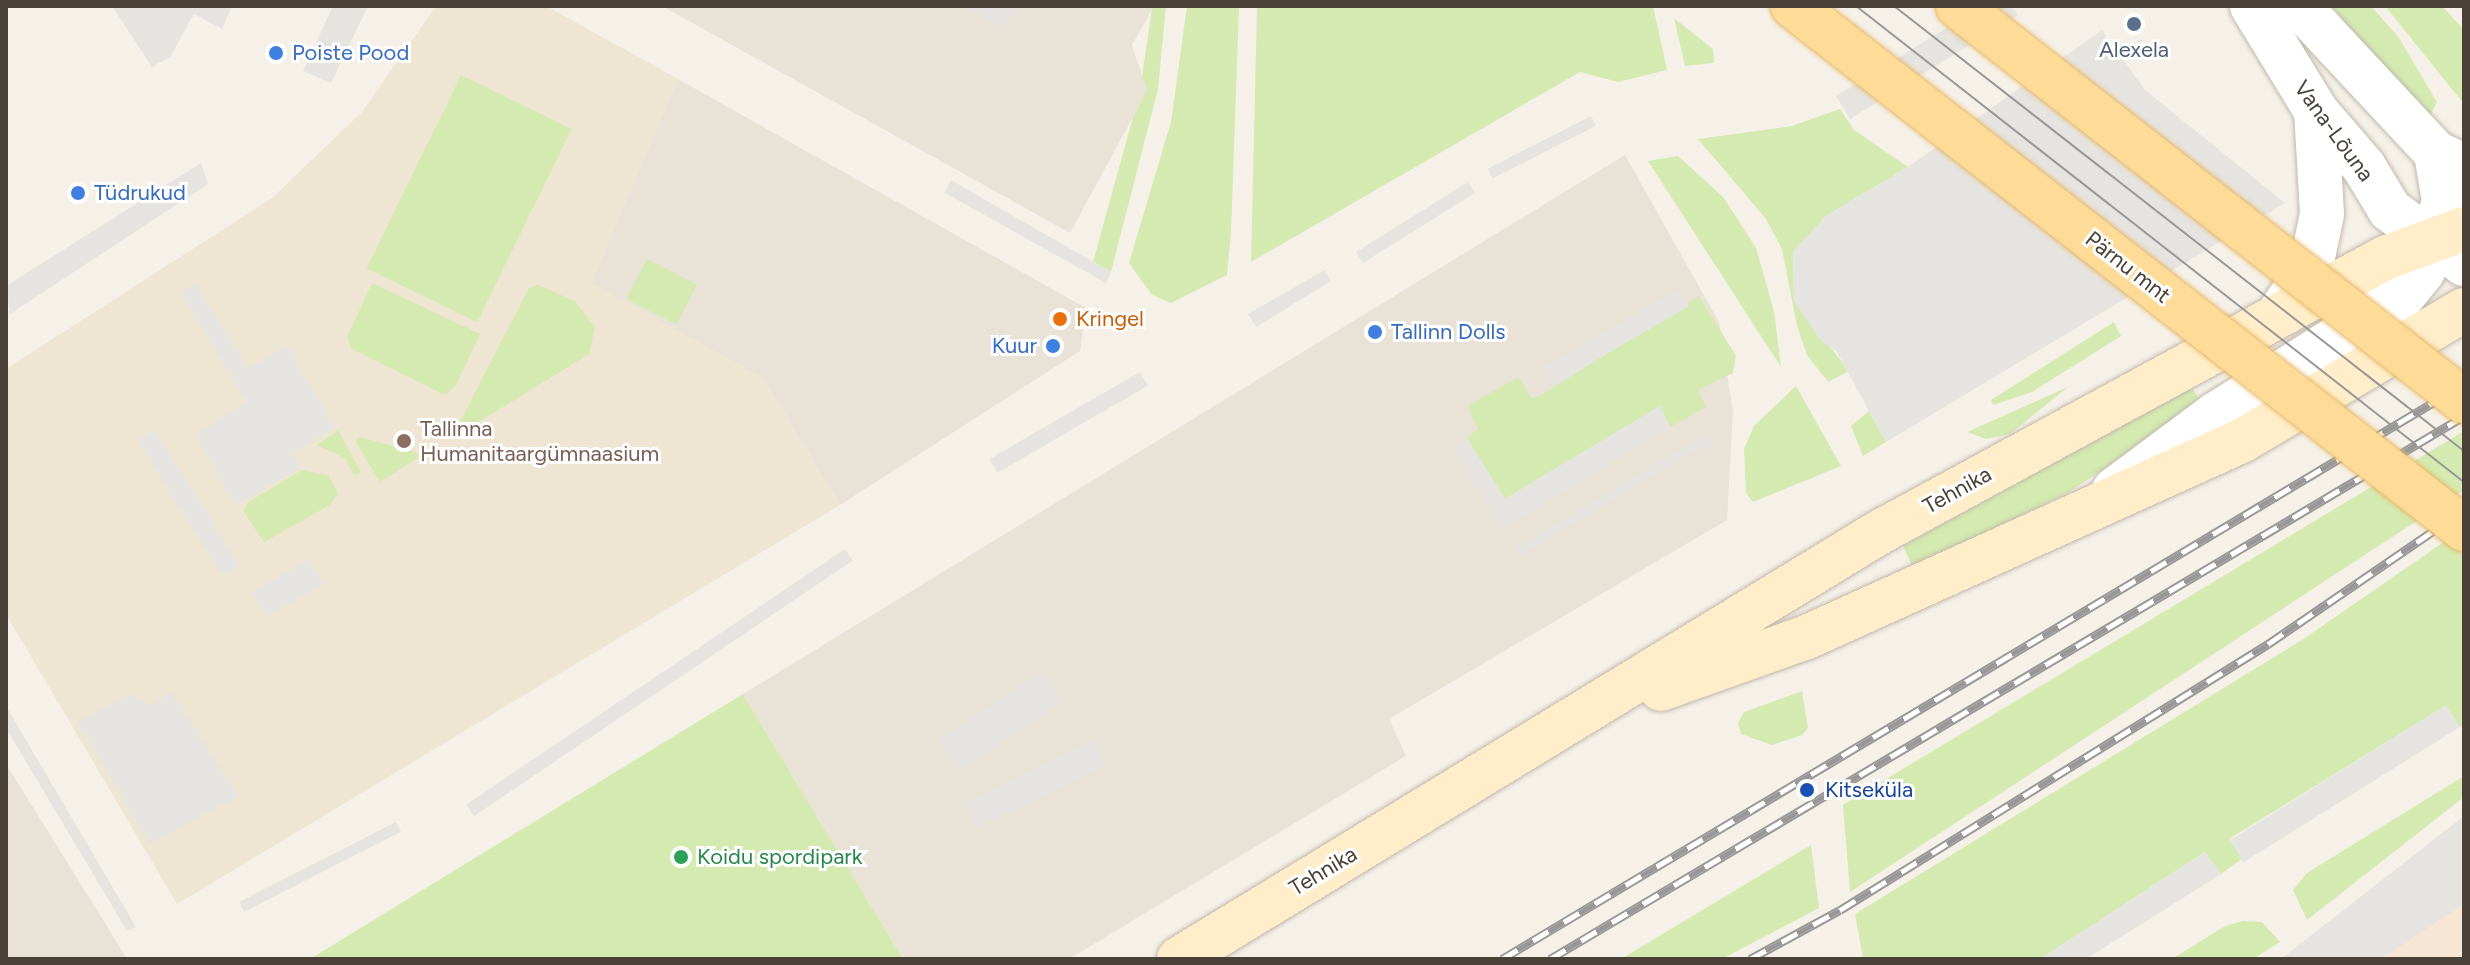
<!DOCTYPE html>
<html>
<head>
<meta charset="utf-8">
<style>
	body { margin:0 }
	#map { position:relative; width:2470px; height:965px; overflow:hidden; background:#f5f1e9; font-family:Figtree,sans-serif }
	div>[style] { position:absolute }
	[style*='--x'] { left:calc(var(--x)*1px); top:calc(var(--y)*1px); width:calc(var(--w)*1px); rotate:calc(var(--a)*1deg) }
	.residential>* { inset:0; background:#e9e2d7 }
	.commercial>* { inset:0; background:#f7e6d4 }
	.education>* { inset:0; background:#eee5d3 }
	.green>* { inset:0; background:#d4eab1; transform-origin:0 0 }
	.parking>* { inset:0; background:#e6e4e1; transform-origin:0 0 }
	.roads { filter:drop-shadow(0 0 2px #c1b8ab) drop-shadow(0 0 2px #c1b8ab) }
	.tertiary>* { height:44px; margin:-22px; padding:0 22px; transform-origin:22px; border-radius:22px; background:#fff }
	.secondary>* { height:44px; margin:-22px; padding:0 22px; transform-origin:22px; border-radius:22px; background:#ffeec9 }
	.tram>* { height:2px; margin:-1px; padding:0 1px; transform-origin:1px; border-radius:1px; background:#989898 }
	.rail>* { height:9px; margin-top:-4.5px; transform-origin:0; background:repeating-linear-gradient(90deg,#fff 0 18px,#989898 0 36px); box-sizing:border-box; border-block:2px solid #989898 }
	.bridges { filter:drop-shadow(0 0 2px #e7b765) drop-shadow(0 0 2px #e7b765) }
	.primary-bridge>* { height:44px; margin:-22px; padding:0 22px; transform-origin:22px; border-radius:22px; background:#ffdb98 }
	.dots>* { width:22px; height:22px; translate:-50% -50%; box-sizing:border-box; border:4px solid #fff; border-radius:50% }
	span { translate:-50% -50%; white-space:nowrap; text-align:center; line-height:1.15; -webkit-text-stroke:6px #fff; paint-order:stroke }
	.service-label { font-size:22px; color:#4e5e75 }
	.shop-label { font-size:22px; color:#366cbe }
	.left { translate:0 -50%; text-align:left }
	.right { translate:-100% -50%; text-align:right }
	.street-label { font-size:22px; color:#494137 }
	.food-label { font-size:22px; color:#c56008 }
	.education-label { font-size:22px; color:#785e54 }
	.transit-label { font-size:22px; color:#164399 }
	.leisure-label { font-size:22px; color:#27864d }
	.frame { position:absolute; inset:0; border:8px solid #494137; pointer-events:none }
</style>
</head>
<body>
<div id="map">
	<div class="residential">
		<div style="clip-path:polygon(662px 6px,1154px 6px,1132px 45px,1147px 91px,1070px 233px)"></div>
		<div style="clip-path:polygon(678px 79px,1086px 308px,1080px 351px,840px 505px,763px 378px,591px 283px)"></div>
		<div style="clip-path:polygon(1625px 155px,1719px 322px,1733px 412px,1727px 520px,1389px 719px,1406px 756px,1069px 959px,903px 959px,743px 694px)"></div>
		<div style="clip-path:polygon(6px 764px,118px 944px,127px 959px,6px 959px)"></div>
	</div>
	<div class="commercial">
		<div style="clip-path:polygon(2464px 903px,2464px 959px,2373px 959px)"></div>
	</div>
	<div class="education">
		<div style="clip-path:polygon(436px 6px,546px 6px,678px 79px,592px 283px,763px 378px,840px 505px,177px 904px,6px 614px,6px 369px,272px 198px,362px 112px)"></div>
	</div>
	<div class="green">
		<div style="clip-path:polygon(1166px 6px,1158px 89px,1111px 272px,1093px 262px,1133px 117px,1147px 91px,1142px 77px,1152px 8px)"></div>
		<div style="clip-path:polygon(1187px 6px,1239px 6px,1231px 233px,1227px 275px,1171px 303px,1152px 295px,1129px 263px,1171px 122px)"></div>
		<div style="clip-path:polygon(1257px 6px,1653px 6px,1667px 70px,1618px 82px,1580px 72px,1251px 262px)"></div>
		<div style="clip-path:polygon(2332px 6px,2371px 6px,2399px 38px,2437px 102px,2426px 124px)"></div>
		<div style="clip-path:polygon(2385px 6px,2442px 6px,2464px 30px,2464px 104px)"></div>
		<div style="clip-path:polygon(1674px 18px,1713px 49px,1714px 63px,1685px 66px)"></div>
		<div style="left:461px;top:75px;width:123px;height:215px;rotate:26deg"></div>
		<div style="clip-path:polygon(1840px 109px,1854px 130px,1908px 167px,1826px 216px,1793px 252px,1794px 301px,1849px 371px,1828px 382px,1807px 355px,1797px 326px,1782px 249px,1766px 219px,1698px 139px,1792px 126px)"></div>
		<div style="clip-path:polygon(1678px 156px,1724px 198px,1756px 248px,1774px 311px,1781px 367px,1648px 161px)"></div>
		<div style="left:647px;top:259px;width:56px;height:45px;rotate:27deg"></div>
		<div style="clip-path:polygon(372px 283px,480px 334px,456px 385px,445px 395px,352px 349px,347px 337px)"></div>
		<div style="clip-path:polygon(538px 285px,575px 301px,595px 327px,589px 354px,451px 439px,529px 288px)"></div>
		<div style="clip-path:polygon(1699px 296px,1736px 356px,1733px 373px,1698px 390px,1706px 407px,1670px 427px,1660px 406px,1504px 499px,1467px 438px,1478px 429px,1468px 406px,1518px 377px,1532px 399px,1543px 394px)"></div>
		<div style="clip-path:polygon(2114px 322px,2121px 336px,2032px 392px,1993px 405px,1991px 400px)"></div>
		<div style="clip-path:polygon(1796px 386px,1841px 466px,1753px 502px,1746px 493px,1744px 449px,1754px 426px)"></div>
		<div style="clip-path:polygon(2068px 387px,2010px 434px,1986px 439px,1967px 432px)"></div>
		<div style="clip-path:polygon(2192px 388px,2202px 404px,2069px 492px,1913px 568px,1903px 546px)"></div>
		<div style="clip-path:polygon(1869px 411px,1886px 442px,1863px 456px,1851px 426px)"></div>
		<div style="clip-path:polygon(338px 430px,361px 473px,354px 475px,345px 458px,317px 445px)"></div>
		<div style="clip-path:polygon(2464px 431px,2464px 490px,1850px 892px,1843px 805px)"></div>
		<div style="clip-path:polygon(359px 437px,416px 452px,418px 458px,380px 482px,356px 442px)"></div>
		<div style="clip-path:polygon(302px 470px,328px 475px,338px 494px,330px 505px,264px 542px,244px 512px,247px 503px)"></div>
		<div style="clip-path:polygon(2464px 528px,2464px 725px,2460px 727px,2445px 706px,2229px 839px,2242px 859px,2221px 874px,2205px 852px,2040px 959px,1863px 959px,1855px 914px,2302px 640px)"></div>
		<div style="clip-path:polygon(1802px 691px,1808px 728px,1802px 735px,1772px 745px,1741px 734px,1738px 723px,1744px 712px)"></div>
		<div style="clip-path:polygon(743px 694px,903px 959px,310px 959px)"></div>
		<div style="clip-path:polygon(2464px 776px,2464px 797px,2307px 920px,2293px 890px,2307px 873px)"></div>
		<div style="clip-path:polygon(1811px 845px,1819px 908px,1722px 959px,1621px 959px)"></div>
		<div style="clip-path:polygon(2243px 921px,2262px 922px,2280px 942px,2253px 959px,2172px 959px,2225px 926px)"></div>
	</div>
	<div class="parking">
		<div style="clip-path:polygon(112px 6px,232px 6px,222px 29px,194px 14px,170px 57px,152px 67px)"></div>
		<div style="clip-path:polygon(333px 6px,368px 6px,331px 83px,303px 71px)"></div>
		<div style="clip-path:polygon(964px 6px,1016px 6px,1004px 28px)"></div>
		<div style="clip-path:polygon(1982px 6px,2012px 6px,2018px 15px,1850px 119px,1836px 96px)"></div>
		<div style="clip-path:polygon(2102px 30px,2145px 90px,2285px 203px,1886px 442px,1837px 352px,1821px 341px,1794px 301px,1793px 251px,1826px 216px,1908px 167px)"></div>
		<div style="left:1591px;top:116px;width:11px;height:116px;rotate:63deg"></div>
		<div style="clip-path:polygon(201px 163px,208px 184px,10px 314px,6px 286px)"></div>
		<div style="clip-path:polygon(951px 180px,1111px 272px,1106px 283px,945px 193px)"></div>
		<div style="left:1468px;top:182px;width:13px;height:132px;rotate:58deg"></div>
		<div style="clip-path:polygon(1325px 270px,1331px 281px,1256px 327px,1248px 314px)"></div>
		<div style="clip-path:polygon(196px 283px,248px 369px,287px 345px,335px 428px,292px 453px,301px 468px,236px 505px,195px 435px,247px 402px,181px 293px)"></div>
		<div style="left:1679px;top:289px;width:20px;height:157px;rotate:60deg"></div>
		<div style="left:1140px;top:372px;width:16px;height:174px;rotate:60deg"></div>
		<div style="clip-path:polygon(1660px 406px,1670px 427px,1503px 529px,1453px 448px,1467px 438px,1505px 499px)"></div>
		<div style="left:155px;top:430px;width:160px;height:20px;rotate:58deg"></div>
		<div style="clip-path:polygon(1707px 433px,1713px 444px,1702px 451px,1699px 448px,1520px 556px,1515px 549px)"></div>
		<div style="left:845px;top:549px;width:14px;height:457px;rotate:56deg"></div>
		<div style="left:308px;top:559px;width:29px;height:65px;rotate:59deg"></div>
		<div style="left:1042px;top:671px;width:37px;height:124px;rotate:56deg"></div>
		<div style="clip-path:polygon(171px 692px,239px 796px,150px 844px,78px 722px,130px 694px,151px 706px)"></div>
		<div style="left:2446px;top:705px;width:26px;height:255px;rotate:58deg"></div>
		<div style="clip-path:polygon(6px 706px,136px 927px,127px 931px,6px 728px)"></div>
		<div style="left:1093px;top:740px;width:28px;height:143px;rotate:64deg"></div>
		<div style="clip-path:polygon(2464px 816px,2464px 904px,2381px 959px,2281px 959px)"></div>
		<div style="left:396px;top:822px;width:11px;height:176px;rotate:63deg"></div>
		<div style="clip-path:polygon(2205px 852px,2221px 874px,2086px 959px,2040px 959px)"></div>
	</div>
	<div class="roads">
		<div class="tertiary">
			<div style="--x:2252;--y:6;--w:123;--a:58.6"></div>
			<div style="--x:2316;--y:111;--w:74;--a:49.4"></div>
			<div style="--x:2364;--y:167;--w:50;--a:58.8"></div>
			<div style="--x:2390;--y:210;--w:92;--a:36.1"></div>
			<div style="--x:2299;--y:6;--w:201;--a:47"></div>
			<div style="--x:2436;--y:153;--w:29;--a:25"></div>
			<div style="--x:2283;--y:307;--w:49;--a:-55"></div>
			<div style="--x:2311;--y:267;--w:54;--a:-78.3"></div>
			<div style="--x:2322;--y:214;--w:103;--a:-93.3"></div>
			<div style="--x:2114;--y:490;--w:127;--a:-36.7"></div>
			<div style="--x:2216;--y:414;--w:221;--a:-32.3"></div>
			<div style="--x:2403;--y:296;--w:32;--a:-51"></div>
			<div style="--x:2423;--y:271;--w:73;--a:-73.3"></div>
			<div style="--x:2444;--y:201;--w:49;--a:-99.5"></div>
		</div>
		<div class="secondary">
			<div style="--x:1661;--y:689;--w:155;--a:-19.6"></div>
			<div style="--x:1807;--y:637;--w:478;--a:-24.3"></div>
			<div style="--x:2243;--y:440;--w:256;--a:-30.5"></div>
			<div style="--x:1179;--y:959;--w:821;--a:-31.35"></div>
			<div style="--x:1880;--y:532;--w:575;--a:-28.48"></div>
			<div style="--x:2385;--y:258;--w:84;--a:-20.2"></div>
		</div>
	</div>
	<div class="tram">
		<div style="--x:1856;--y:6;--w:772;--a:38.06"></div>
		<div style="--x:1894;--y:6;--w:723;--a:37.98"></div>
	</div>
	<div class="rail">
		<div style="--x:1502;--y:959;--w:1121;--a:-30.87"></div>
		<div style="--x:1550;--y:959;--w:1063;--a:-30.71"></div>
		<div style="--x:1750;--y:959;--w:102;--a:-28.6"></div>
		<div style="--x:1840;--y:910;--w:504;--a:-31.86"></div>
		<div style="--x:2268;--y:644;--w:237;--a:-34.4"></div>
	</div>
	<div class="bridges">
		<div class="primary-bridge">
			<div style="--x:1793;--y:6;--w:851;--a:37.93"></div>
			<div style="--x:1958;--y:6;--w:642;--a:37.98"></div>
		</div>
	</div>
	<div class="dots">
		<div style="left:2134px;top:24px;background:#5c6f8a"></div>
		<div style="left:276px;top:53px;background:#3f7fe0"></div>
		<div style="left:78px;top:193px;background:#3f7fe0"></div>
		<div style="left:1060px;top:319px;background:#e8710a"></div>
		<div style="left:1375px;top:332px;background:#3f7fe0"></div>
		<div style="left:1053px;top:346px;background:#3f7fe0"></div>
		<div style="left:404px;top:441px;background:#8d6e63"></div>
		<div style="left:1807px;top:790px;background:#1a4fb4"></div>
		<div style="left:681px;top:857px;background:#2e9e5b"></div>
	</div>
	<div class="service-label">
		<span style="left:2134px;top:50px">Alexela</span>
	</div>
	<div class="shop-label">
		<span class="left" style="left:292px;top:53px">Poiste Pood</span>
		<span class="left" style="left:94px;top:193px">Tüdrukud</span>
		<span class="left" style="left:1391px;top:332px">Tallinn Dolls</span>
		<span class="right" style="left:1037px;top:346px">Kuur</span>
	</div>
	<div class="street-label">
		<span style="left:2334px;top:131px;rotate:54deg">Vana-Lõuna</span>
		<span style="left:2128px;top:267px;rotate:38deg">Pärnu mnt</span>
		<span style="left:1957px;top:490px;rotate:-29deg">Tehnika</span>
		<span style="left:1323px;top:871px;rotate:-31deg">Tehnika</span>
	</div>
	<div class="food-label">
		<span class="left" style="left:1076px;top:319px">Kringel</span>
	</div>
	<div class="education-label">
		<span class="left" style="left:420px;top:441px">Tallinna<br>Humanitaargümnaasium</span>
	</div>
	<div class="transit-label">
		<span class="left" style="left:1825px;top:790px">Kitseküla</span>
	</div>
	<div class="leisure-label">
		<span class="left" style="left:697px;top:857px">Koidu spordipark</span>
	</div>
	<div class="frame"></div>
</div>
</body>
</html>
